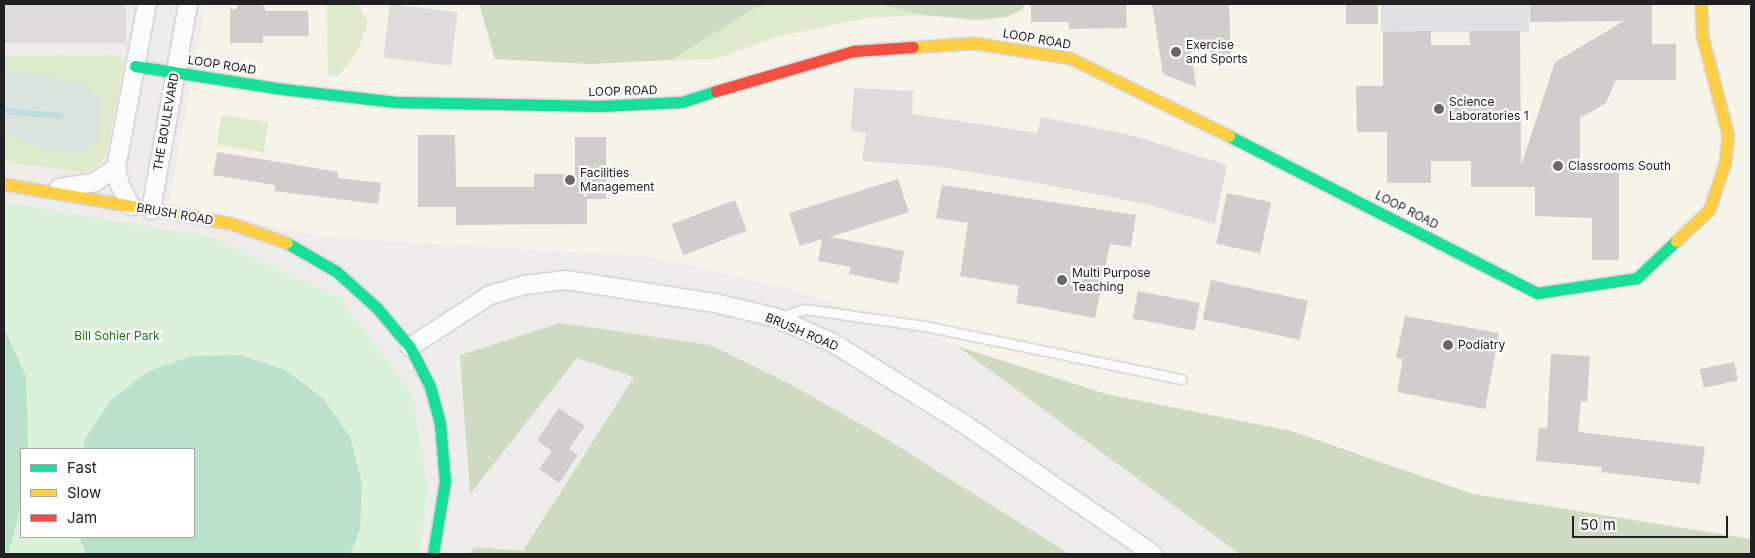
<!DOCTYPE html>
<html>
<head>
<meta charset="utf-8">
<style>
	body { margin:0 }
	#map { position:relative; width:1755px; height:558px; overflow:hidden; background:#efedea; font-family:Inter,sans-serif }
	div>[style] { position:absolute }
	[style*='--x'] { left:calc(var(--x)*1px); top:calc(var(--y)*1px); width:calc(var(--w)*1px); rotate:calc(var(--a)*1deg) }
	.education>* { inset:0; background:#f6f4e8 }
	.religious>* { inset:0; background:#dddcdb; transform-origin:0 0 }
	.grass>* { inset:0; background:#dfe9cc; transform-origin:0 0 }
	.forest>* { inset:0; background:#cedbc2 }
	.wetland>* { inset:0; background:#d9e4dc }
	.park>* { inset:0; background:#dcf1d9 }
	.pitch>* { inset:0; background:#bae1cb }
	.plaza>* { inset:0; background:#e1e1e4; transform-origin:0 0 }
	.stream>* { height:6px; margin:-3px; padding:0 3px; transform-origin:3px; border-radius:3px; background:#c1dcdf }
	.building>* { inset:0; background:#d0cdcb; transform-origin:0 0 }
	.roads { filter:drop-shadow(0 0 1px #c2c2c0) drop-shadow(0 0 1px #c2c2c0) }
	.lane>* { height:9px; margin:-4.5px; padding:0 4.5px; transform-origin:4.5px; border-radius:4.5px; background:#fdfcfc }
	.street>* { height:18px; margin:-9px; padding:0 9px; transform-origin:9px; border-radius:9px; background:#fdfcfc }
	.fast>* { height:11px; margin:-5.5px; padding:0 5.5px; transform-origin:5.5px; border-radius:5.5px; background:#16e098 }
	.slow>* { height:11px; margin:-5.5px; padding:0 5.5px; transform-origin:5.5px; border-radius:5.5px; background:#ffcf43 }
	.jam>* { height:11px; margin:-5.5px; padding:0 5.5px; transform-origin:5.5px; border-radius:5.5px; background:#f24e42 }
	.dots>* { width:14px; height:14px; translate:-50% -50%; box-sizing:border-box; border:2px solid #fff; border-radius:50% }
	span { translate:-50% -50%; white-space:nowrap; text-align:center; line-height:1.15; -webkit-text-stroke:4.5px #fff; paint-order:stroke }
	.street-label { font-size:12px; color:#212121 }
	.poi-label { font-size:12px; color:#212121 }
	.left { translate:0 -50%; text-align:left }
	.park-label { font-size:12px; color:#1a7717 }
	.frame { position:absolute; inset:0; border:5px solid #212121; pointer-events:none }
	.legend { position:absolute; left:20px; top:448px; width:175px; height:90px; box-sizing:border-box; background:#fff; border:1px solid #a6a6a6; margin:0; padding:6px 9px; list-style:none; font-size:15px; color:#212121 }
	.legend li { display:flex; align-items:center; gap:10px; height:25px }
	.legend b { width:25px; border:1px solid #a6a6a6 }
	.scale { position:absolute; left:1572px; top:516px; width:156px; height:22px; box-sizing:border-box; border:2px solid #212121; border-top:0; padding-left:6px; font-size:15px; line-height:18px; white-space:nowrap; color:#212121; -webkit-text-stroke:4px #fff; paint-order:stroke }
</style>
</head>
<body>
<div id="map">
	<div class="education">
		<div style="clip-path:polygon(205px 4px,1751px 4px,1751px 539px,1473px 494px,1291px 431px,1106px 394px,957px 346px,802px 292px,653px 257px,322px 237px,169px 204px)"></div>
	</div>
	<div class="religious">
		<div style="left:4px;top:4px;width:122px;height:39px"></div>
		<div style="left:390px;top:4px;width:68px;height:54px;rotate:7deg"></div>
		<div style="clip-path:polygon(854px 88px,913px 91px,912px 114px,1037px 133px,1041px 117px,1130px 135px,1227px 165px,1215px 224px,1146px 204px,1027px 181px,932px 166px,862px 161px,866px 133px,851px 131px)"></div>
	</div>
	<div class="grass">
		<div style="clip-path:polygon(322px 4px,358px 4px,368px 22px,359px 48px,338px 77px,328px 74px,327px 4px)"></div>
		<div style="clip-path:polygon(774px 4px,878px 4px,922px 15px,866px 18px,776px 37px,716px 59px,671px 60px,755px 8px)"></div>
		<div style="clip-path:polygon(119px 55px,124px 61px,107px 152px,100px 164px,85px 173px,4px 161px,4px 133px,44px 149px,78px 153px,99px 141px,30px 72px,4px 72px,4px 56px)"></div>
		<div style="left:222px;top:115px;width:47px;height:30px;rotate:9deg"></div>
	</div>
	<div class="forest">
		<div style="clip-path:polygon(479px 4px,774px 4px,755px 8px,671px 60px,590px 64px,495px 59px)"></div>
		<div style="clip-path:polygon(878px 4px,1024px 4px,1023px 9px,1007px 17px,977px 20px,922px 15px)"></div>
		<div style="clip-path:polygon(560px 323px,710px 345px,788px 383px,885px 438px,1069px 554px,470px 554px,474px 547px,523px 551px,634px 377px,577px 358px,470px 494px,460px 355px)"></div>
		<div style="clip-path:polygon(957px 346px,1106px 394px,1291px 431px,1473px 494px,1751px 539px,1751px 554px,1240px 554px)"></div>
	</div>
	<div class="wetland">
		<div style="clip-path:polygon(4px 72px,30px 72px,88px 86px,103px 102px,99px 141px,78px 153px,44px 149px,4px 133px)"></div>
	</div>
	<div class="park">
		<div style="clip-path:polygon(evenodd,4px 202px,214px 238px,340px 298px,412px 393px,428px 488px,419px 554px,4px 554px,4px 202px,21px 449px,194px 449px,194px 537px,21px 537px,21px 449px)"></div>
	</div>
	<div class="pitch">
		<div style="clip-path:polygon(4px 328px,26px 376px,28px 449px,21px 449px,21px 505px,8px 554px,4px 554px)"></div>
		<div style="clip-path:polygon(241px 355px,285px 370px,323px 398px,350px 437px,362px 482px,360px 529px,350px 554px,86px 554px,79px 537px,194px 537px,194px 449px,83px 449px,85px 439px,111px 400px,149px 371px,193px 356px)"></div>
	</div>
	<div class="plaza">
		<div style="left:1381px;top:4px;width:148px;height:28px"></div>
	</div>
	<div class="stream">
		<div style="--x:4;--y:111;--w:57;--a:5"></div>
	</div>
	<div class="building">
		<div style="clip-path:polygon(237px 4px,262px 4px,266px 11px,308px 11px,309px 36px,263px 36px,263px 43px,230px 43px,230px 9px,237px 9px)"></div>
		<div style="clip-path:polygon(1031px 4px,1126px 4px,1127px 28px,1069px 29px,1069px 22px,1031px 22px)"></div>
		<div style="clip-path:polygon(1152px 4px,1229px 4px,1231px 62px,1190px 43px,1196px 87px,1163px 74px)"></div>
		<div style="left:1346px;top:4px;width:32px;height:20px"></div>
		<div style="clip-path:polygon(1530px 4px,1652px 4px,1652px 44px,1676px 44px,1676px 80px,1616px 80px,1606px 103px,1580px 118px,1580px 173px,1619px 173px,1619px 260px,1592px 260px,1592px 218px,1535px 216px,1535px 187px,1471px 187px,1471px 161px,1431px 161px,1431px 183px,1387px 183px,1387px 132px,1357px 132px,1356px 86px,1383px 86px,1383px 32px,1431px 31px,1431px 45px,1470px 45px,1469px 31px,1520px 31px,1521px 166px,1555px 62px,1624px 21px,1530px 22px)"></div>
		<div style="clip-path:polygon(418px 135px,455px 135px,456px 187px,534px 187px,534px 174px,575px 174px,575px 137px,606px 137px,606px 199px,587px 199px,587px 224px,456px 225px,456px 207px,418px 207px)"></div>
		<div style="clip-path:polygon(217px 152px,338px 172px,338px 178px,381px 183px,378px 204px,274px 191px,275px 185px,213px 175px)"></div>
		<div style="clip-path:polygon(898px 179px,909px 212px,830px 237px,904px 251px,898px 284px,849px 274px,851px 267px,818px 261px,822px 239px,800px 246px,789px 213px)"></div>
		<div style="clip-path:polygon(942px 185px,1136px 215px,1131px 247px,1110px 244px,1095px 318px,1016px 303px,1019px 286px,960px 276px,968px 223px,936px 218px)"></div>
		<div style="left:1227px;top:193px;width:45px;height:52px;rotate:12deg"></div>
		<div style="left:735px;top:200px;width:33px;height:68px;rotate:69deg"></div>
		<div style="left:1211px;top:280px;width:99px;height:40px;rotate:12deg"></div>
		<div style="left:1138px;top:291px;width:63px;height:28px;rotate:11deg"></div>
		<div style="clip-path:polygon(1405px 316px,1499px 333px,1485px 409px,1397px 392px,1403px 359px,1396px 358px)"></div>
		<div style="clip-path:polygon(1551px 354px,1590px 356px,1587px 402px,1581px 401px,1578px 432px,1705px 447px,1700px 484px,1601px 472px,1602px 467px,1536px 461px,1539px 428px,1547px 428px)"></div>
		<div style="left:1734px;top:362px;width:19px;height:35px;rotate:78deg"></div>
		<div style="clip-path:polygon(559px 408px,585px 426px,569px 449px,578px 455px,559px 483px,539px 469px,552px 451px,537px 440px)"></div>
	</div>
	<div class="roads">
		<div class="lane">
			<div style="--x:780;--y:317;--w:26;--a:-18"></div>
			<div style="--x:805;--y:309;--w:121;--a:8.1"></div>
			<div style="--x:925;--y:326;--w:262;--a:11.7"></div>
		</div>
		<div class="street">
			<div style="--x:59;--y:188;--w:36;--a:-9"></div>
			<div style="--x:95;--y:182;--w:25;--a:-34"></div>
			<div style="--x:131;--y:206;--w:24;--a:-118"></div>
			<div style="--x:120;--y:185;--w:17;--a:-103"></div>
			<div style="--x:116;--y:168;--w:167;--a:-79.3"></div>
			<div style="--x:151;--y:210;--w:209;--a:-79.8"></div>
			<div style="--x:410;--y:347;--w:95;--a:-33"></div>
			<div style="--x:490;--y:295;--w:36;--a:-16"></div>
			<div style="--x:525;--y:285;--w:41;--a:-7"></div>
			<div style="--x:566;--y:280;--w:151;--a:8.8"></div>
			<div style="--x:715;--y:303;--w:64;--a:13.6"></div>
			<div style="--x:777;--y:318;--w:61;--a:24.1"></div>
			<div style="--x:833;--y:343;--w:150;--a:31.7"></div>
			<div style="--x:961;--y:422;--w:233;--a:34.5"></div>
		</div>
		<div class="fast">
			<div style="--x:135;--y:66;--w:149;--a:8.9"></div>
			<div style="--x:282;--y:89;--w:115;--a:6.5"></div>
			<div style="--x:396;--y:102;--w:204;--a:1.1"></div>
			<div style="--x:600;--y:106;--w:82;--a:-2.8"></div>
			<div style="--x:682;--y:102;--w:36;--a:-18"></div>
			<div style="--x:1229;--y:136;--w:346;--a:27"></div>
			<div style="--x:1537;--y:293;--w:101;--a:-8.5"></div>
			<div style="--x:1637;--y:278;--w:54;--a:-43.5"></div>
			<div style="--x:287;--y:243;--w:58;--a:30.1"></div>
			<div style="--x:337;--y:272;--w:54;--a:42"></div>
			<div style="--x:377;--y:308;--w:51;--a:49.8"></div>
			<div style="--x:410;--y:347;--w:44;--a:62.9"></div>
			<div style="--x:430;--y:386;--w:38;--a:75"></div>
			<div style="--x:440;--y:423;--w:58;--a:85.1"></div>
			<div style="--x:445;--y:481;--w:74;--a:99.3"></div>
		</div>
		<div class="slow">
			<div style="--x:913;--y:47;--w:61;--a:-3.8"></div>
			<div style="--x:974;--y:43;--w:97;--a:8.9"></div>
			<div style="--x:1070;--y:58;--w:177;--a:26.1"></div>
			<div style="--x:4;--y:184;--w:229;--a:9.8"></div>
			<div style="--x:230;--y:223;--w:60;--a:19.3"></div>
			<div style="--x:1676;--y:241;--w:45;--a:-43.2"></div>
			<div style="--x:1709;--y:210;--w:50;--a:-71.2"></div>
			<div style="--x:1725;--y:163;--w:28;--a:-84"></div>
			<div style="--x:1728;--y:135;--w:103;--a:-104.6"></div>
			<div style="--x:1702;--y:35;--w:31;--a:-92"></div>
		</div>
		<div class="jam">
			<div style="--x:716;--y:91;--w:144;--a:-16.2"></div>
			<div style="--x:854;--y:51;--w:59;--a:-3.9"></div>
		</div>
	</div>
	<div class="dots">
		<div style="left:1176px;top:52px;background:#696867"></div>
		<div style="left:1439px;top:109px;background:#696867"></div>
		<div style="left:1558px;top:166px;background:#696867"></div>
		<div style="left:570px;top:180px;background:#696867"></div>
		<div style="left:1062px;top:280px;background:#696867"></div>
		<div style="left:1448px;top:345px;background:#696867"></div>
	</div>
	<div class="street-label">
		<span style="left:1037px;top:39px;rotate:10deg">LOOP ROAD</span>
		<span style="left:222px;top:65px;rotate:9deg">LOOP ROAD</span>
		<span style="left:623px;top:91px;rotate:-2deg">LOOP ROAD</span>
		<span style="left:166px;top:122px;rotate:-80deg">THE BOULEVARD</span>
		<span style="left:1407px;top:210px;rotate:27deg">LOOP ROAD</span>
		<span style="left:175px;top:214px;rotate:10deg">BRUSH ROAD</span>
		<span style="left:802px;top:332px;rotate:23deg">BRUSH ROAD</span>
	</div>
	<div class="poi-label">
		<span class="left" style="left:1186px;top:52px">Exercise<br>and Sports</span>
		<span class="left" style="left:1449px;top:109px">Science<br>Laboratories 1</span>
		<span class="left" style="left:1568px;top:166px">Classrooms South</span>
		<span class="left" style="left:580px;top:180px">Facilities<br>Management</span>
		<span class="left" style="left:1072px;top:280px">Multi Purpose<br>Teaching</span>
		<span class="left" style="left:1458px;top:345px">Podiatry</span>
	</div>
	<div class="park-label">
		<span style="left:117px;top:336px">Bill Sohier Park</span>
	</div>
	<div class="frame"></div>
	<ul class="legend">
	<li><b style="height:6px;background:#16e098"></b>Fast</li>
	<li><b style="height:6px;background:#ffcf43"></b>Slow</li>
	<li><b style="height:6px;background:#f24e42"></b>Jam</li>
	</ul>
	<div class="scale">50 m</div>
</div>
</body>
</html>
